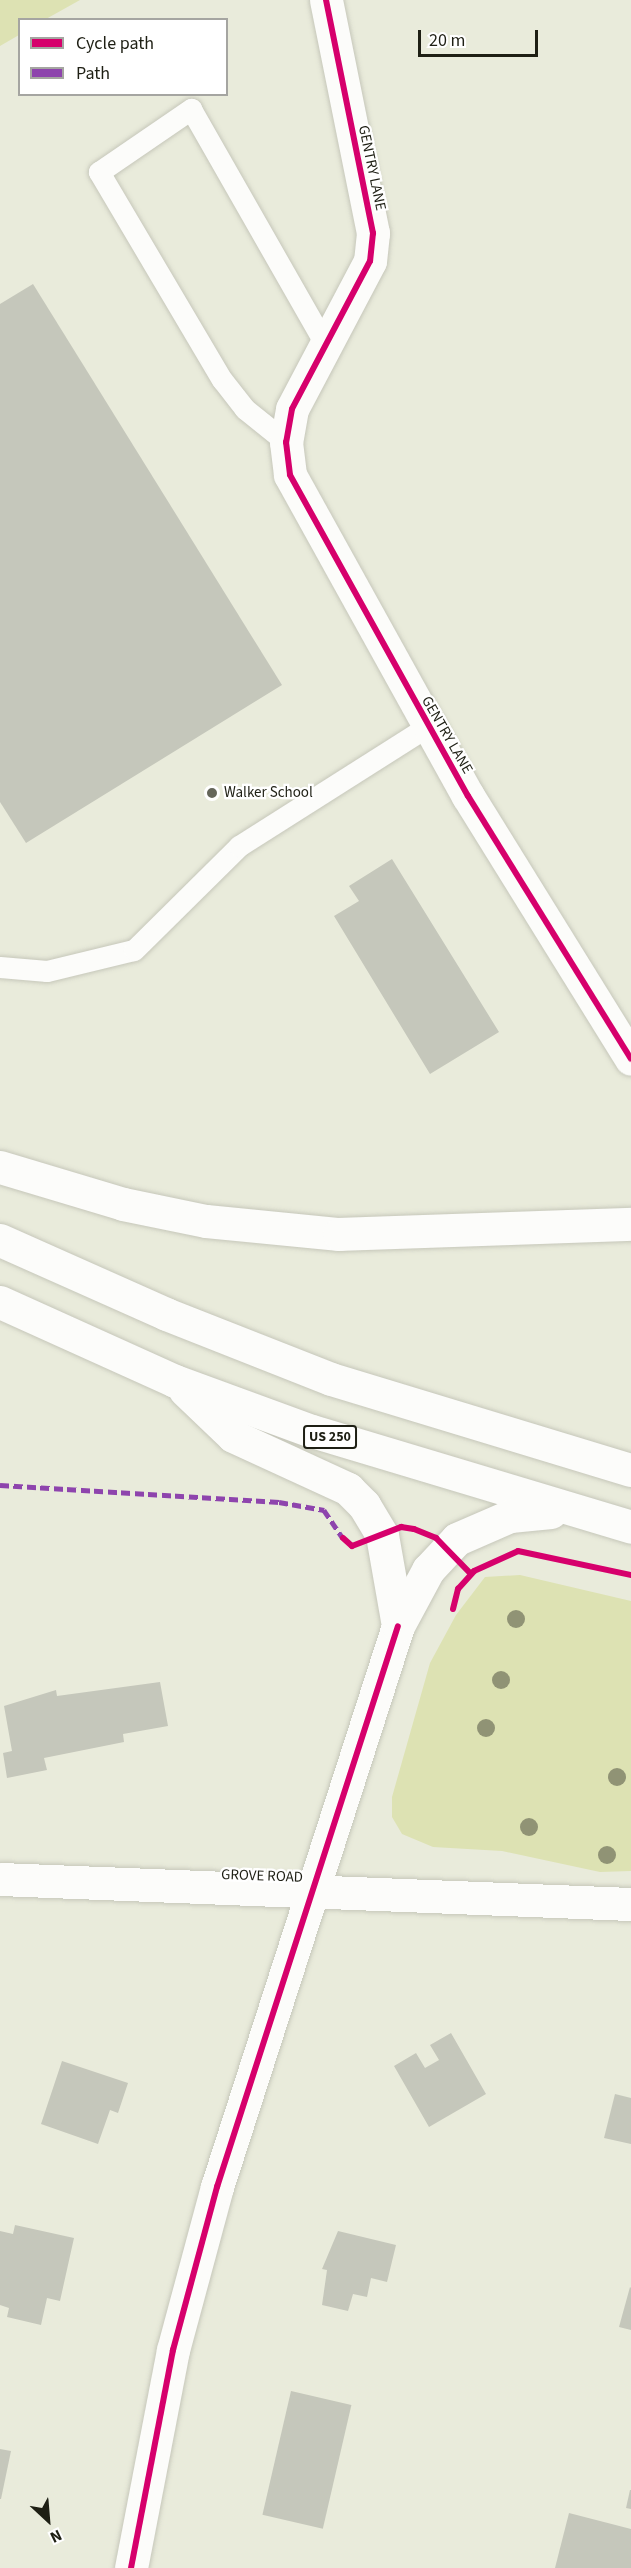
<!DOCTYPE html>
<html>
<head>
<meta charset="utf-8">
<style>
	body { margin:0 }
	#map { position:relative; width:631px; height:2568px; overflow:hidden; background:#e9ebdb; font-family:"Source Sans 3",sans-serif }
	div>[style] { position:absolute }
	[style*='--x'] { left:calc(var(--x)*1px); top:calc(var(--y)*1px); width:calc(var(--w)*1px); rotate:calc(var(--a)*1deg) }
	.green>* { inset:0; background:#dde2b3 }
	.building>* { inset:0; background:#c5c7bb; transform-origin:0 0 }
	.roads { filter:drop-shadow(0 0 2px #c6c7ba) drop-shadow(0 0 2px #c6c7ba) }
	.lane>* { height:21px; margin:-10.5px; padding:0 10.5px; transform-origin:10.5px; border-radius:10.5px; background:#fcfcfa }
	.street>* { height:33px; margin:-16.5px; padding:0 16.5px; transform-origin:16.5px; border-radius:16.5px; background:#fcfcfa }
	.secondary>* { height:33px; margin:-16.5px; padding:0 16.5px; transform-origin:16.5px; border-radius:16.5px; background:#fcfcfa }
	.highway>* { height:33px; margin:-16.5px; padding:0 16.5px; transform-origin:16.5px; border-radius:16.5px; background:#fcfcfa }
	.quiet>* { height:4.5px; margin-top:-2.25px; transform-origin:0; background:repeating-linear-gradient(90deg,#8e44ad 0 9px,transparent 0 13.5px) }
	.cycleway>* { height:6px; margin:-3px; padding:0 3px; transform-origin:3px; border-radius:3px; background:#d6006c }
	.trees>* { width:18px; height:18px; margin:-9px; border-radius:50%; background:#909375 }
	.dots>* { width:16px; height:16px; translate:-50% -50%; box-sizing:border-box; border:3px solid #fff; border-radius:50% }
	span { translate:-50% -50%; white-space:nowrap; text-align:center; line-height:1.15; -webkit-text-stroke:4.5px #fff; paint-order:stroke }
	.shield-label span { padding:2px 4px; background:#fff; border:2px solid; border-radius:4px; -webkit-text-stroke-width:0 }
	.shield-label { font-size:14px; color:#1e1f14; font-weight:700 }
	.street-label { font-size:15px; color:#1e1f14 }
	.poi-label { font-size:15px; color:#1e1f14 }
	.left { translate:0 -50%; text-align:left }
	.legend { position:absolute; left:18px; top:18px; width:210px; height:78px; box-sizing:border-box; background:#fff; border:2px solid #a5a5a1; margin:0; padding:8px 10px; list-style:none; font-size:18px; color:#1e1f14 }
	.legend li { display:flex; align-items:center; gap:12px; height:30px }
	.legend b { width:30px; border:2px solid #a5a5a1 }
	.north { position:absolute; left:18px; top:2490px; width:60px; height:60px; -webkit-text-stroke:4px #fff; paint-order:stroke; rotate:154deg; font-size:16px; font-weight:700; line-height:24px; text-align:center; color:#1e1f14 }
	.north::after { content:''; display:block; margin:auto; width:21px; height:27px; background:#1e1f14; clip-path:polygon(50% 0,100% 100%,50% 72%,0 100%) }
	.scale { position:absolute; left:418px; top:30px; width:120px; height:27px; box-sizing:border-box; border:3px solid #1e1f14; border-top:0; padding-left:8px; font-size:18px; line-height:21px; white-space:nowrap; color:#1e1f14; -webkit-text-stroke:4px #fff; paint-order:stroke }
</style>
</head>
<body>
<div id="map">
	<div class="green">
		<div style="clip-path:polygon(0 0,80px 0,46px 19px,20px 20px,19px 35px,0 46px)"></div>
		<div style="clip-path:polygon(520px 1575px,631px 1601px,631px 1871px,600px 1872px,502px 1851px,433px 1847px,402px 1834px,392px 1817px,392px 1797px,430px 1663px,456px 1615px,485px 1577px)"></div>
	</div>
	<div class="building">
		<div style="clip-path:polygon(33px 284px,282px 685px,26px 843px,0 802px,0 304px)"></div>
		<div style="clip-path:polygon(392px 859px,499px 1032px,430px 1074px,334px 916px,359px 901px,349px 886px)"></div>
		<div style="clip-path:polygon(160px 1682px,168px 1726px,123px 1734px,124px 1742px,44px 1758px,47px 1770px,7px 1778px,3px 1753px,12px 1751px,4px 1706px,56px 1690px,57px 1696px)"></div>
		<div style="clip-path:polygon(451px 2033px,486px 2094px,429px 2127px,394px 2066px,416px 2053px,425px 2068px,439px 2060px,430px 2045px)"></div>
		<div style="clip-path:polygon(62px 2061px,128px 2083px,118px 2113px,110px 2110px,98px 2144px,41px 2124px)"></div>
		<div style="clip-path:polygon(615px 2094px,631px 2098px,631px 2144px,604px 2138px)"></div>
		<div style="clip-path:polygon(15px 2225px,74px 2238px,60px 2301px,47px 2298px,41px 2325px,7px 2317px,9px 2308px,0 2305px,0 2231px,13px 2234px)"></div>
		<div style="clip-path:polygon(338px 2231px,396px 2245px,387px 2282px,371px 2278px,367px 2297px,353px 2294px,348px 2311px,322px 2305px,327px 2270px,322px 2269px)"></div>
		<div style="clip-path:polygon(630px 2287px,631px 2288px,631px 2330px,619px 2327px)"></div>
		<div style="left:291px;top:2391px;width:62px;height:127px;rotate:13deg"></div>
		<div style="clip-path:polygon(0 2449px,11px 2451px,1px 2499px,0 2499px)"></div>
		<div style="clip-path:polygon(630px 2490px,631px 2490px,631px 2509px,626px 2508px)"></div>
		<div style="clip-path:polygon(569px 2513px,631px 2529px,631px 2568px,555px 2568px)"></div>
	</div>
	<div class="roads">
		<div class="lane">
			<div style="--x:286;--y:442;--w:53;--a:-141.2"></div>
			<div style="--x:245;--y:409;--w:37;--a:-128"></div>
			<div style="--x:222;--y:380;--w:242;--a:-120.6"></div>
			<div style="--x:99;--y:172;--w:112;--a:-34.4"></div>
			<div style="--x:191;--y:109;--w:273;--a:60.3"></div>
			<div style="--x:0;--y:967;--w:47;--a:4.9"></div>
			<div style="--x:47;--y:971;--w:89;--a:-13.6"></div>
			<div style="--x:134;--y:950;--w:148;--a:-44.7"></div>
			<div style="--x:239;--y:846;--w:224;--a:-32.4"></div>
		</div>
		<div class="street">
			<div style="--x:326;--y:0;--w:238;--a:78.6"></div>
			<div style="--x:373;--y:233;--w:28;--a:96"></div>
			<div style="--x:370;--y:261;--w:167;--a:117.8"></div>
			<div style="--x:292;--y:409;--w:34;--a:100"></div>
			<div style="--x:286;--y:442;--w:33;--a:83"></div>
			<div style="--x:290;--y:475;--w:367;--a:61"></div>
			<div style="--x:468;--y:796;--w:309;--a:58.2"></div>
		</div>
		<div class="secondary">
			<div style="--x:0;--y:1879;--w:631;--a:2.27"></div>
			<div style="--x:131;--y:2568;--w:222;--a:-79.1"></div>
			<div style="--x:173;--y:2350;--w:169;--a:-74.9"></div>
			<div style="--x:217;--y:2187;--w:589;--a:-72.12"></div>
		</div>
		<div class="highway">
			<div style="--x:0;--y:1167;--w:128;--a:16.7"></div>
			<div style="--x:123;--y:1204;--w:85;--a:11.6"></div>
			<div style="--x:206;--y:1221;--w:134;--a:5.6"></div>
			<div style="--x:339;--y:1234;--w:292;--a:-2"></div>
			<div style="--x:0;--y:1240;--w:182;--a:24"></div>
			<div style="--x:166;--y:1314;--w:177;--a:21.5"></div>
			<div style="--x:331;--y:1379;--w:313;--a:16.9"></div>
			<div style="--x:0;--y:1302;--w:192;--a:24.3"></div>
			<div style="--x:175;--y:1381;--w:146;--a:20.1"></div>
			<div style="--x:312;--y:1431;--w:333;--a:16.7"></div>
			<div style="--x:185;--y:1390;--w:66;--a:43.8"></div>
			<div style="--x:233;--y:1436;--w:127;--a:24.7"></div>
			<div style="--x:348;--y:1489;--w:23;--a:45"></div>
			<div style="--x:364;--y:1505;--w:35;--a:59"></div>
			<div style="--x:382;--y:1535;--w:92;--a:80"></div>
			<div style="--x:398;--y:1626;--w:64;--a:-61.8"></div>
			<div style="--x:428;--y:1570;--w:42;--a:-46.9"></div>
			<div style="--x:457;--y:1539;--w:58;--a:-23.5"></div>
			<div style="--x:510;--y:1516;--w:41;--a:-5.6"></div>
		</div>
	</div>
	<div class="quiet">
		<div style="--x:0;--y:1485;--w:280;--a:3.5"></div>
		<div style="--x:279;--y:1502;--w:46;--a:10.1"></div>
		<div style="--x:324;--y:1510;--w:34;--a:56"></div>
	</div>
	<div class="cycleway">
		<div style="--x:326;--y:0;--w:238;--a:78.6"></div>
		<div style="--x:373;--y:233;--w:28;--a:96"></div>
		<div style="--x:370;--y:261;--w:167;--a:117.8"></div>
		<div style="--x:292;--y:409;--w:34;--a:100"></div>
		<div style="--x:286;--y:442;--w:33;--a:83"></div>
		<div style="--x:290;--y:475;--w:367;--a:61"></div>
		<div style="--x:468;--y:796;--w:309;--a:58.2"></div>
		<div style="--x:343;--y:1538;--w:12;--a:42"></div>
		<div style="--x:352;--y:1546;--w:53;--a:-21.2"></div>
		<div style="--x:401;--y:1527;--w:13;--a:9"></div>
		<div style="--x:414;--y:1529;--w:24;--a:22"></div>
		<div style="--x:436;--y:1538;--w:50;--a:45.8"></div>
		<div style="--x:453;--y:1609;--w:21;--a:-76"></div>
		<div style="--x:458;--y:1589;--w:24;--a:-48"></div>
		<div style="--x:474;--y:1571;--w:48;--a:-24.4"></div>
		<div style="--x:518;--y:1551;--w:116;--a:12"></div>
		<div style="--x:131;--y:2568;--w:222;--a:-79.1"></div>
		<div style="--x:173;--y:2350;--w:169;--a:-74.9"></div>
		<div style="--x:217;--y:2187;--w:589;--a:-72.12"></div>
	</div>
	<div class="trees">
		<div style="left:516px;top:1619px"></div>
		<div style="left:501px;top:1680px"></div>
		<div style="left:486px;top:1728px"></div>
		<div style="left:617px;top:1777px"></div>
		<div style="left:529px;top:1827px"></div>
		<div style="left:607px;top:1855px"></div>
	</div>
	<div class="dots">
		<div style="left:212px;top:793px;background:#65665a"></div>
	</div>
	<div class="shield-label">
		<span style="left:330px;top:1437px">US 250</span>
	</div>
	<div class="street-label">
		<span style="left:372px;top:168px;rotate:78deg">GENTRY LANE</span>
		<span style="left:447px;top:735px;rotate:60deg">GENTRY LANE</span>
		<span style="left:262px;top:1876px;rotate:2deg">GROVE ROAD</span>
	</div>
	<div class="poi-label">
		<span class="left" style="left:224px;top:793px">Walker School</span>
	</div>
	<ul class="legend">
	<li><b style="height:8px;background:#d6006c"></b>Cycle path</li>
	<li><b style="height:8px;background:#8e44ad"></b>Path</li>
	</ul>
	<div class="north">N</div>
	<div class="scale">20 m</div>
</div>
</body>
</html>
